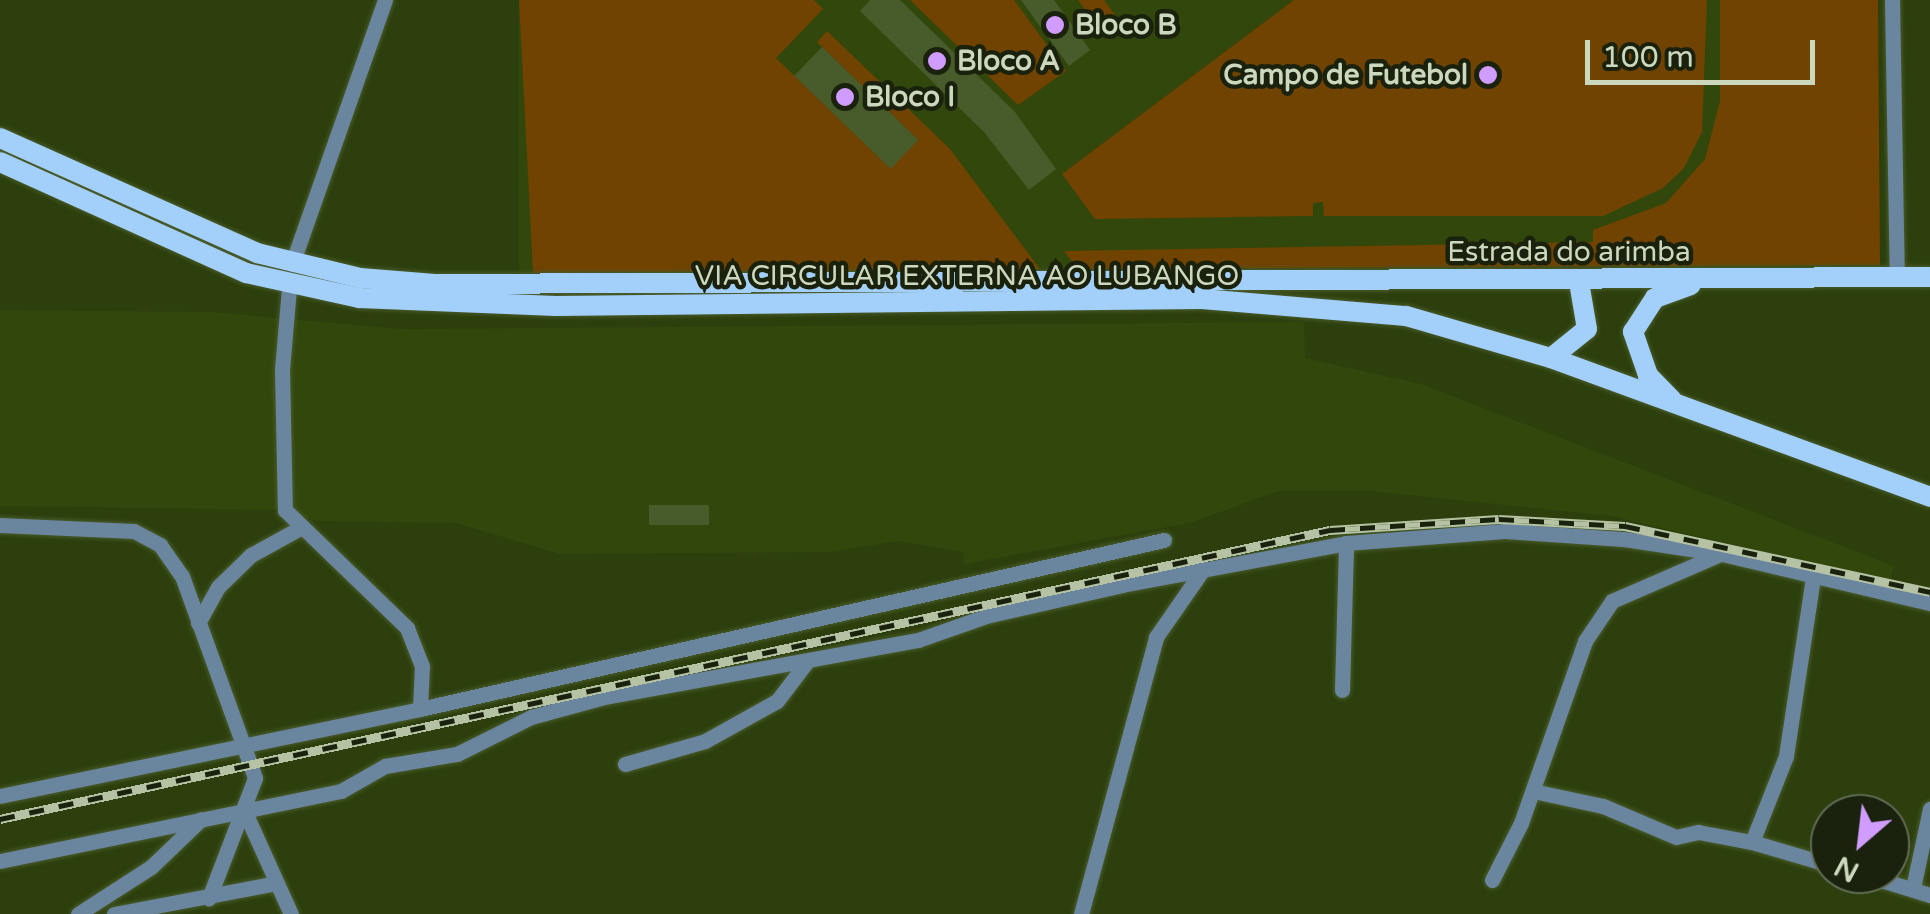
<!DOCTYPE html>
<html>
<head>
<meta charset="utf-8">
<style>
	body { margin:0 }
	#map { position:relative; width:1930px; height:914px; overflow:hidden; background:#2c3f0c; font-family:"Varela Round",sans-serif }
	div>[style] { position:absolute }
	[style*='--x'] { left:calc(var(--x)*1px); top:calc(var(--y)*1px); width:calc(var(--w)*1px); rotate:calc(var(--a)*1deg) }
	.built>* { inset:0; background:#32470b; transform-origin:0 0 }
	.green>* { inset:0; background:#714300 }
	.building>* { inset:0; background:#485c2b; transform-origin:0 0 }
	.roads { filter:drop-shadow(0 0 2px #495b2c) drop-shadow(0 0 2px #495b2c) }
	.minor>* { height:15px; margin:-7.5px; padding:0 7.5px; transform-origin:7.5px; border-radius:7.5px; background:#6a859e }
	.major>* { height:20px; margin:-10px; padding:0 10px; transform-origin:10px; border-radius:10px; background:#a3d0fa }
	.rail>* { height:9px; margin-top:-4.5px; transform-origin:0; background:repeating-linear-gradient(90deg,#1a220e 0 15px,#b5c2a3 0 30px); box-sizing:border-box; border-block:2px solid #b5c2a3 }
	.dots>* { width:28px; height:28px; translate:-50% -50%; box-sizing:border-box; border:5px solid #1a220e; border-radius:50% }
	span { translate:-50% -50%; white-space:nowrap; text-align:center; line-height:1.15; -webkit-text-stroke:9px #1a220e; paint-order:stroke }
	.poi-label { font-size:28px; color:#ccd8bd; font-weight:700 }
	.left { translate:0 -50%; text-align:left }
	.right { translate:-100% -50%; text-align:right }
	.street-label { font-size:28px; color:#ccd8bd }
	.north { position:absolute; left:1810px; top:794px; width:100px; height:100px; box-sizing:border-box; background:#1a220e; border:2px solid #616b54; border-radius:50%; rotate:208deg; font-size:28px; font-weight:700; line-height:40px; text-align:center; color:#ccd8bd }
	.north::after { content:''; display:block; margin:auto; width:35px; height:45px; background:#d09dfe; clip-path:polygon(50% 0,100% 100%,50% 72%,0 100%) }
	.scale { position:absolute; left:1585px; top:40px; width:230px; height:45px; box-sizing:border-box; border:5px solid #ccd8bd; border-top:0; padding-left:12px; font-size:30px; line-height:35px; white-space:nowrap; color:#ccd8bd; -webkit-text-stroke:8px #1a220e; paint-order:stroke }
</style>
</head>
<body>
<div id="map">
	<div class="built">
		<div style="left:519px;top:0;width:1359px;height:273px"></div>
		<div style="clip-path:polygon(0 310px,210px 312px,401px 329px,1304px 322px,1305px 358px,1421px 384px,1894px 566px,1889px 582px,1611px 516px,1371px 491px,1278px 491px,1190px 523px,964px 564px,963px 552px,899px 541px,830px 552px,560px 554px,456px 523px,317px 521px,285px 510px,0 506px)"></div>
	</div>
	<div class="green">
		<div style="clip-path:polygon(519px 0,814px 0,823px 9px,776px 58px,890px 168px,917px 139px,817px 42px,827px 31px,950px 149px,1040px 269px,533px 273px)"></div>
		<div style="clip-path:polygon(910px 0,1014px 0,1066px 71px,1018px 105px)"></div>
		<div style="clip-path:polygon(1078px 0,1104px 0,1124px 27px,1107px 40px)"></div>
		<div style="clip-path:polygon(1294px 0,1707px 0,1702px 132px,1684px 168px,1663px 188px,1603px 216px,1324px 216px,1323px 202px,1313px 203px,1313px 216px,1095px 219px,1062px 174px)"></div>
		<div style="clip-path:polygon(1720px 0,1878px 0,1880px 265px,1078px 269px,1064px 251px,1593px 242px,1593px 230px,1666px 203px,1705px 159px,1720px 101px)"></div>
	</div>
	<div class="building">
		<div style="clip-path:polygon(870px 0,900px 0,1015px 112px,1056px 169px,1029px 190px,984px 132px,860px 11px)"></div>
		<div style="clip-path:polygon(1021px 0,1054px 0,1090px 50px,1069px 66px)"></div>
		<div style="left:822px;top:47px;width:134px;height:40px;rotate:44deg"></div>
		<div style="left:649px;top:505px;width:60px;height:20px"></div>
	</div>
	<div class="roads">
		<div class="minor">
			<div style="--x:1892;--y:0;--w:277;--a:89"></div>
			<div style="--x:292;--y:264;--w:280;--a:-70.6"></div>
			<div style="--x:289;--y:288;--w:82;--a:94.9"></div>
			<div style="--x:282;--y:370;--w:140;--a:88.8"></div>
			<div style="--x:285;--y:510;--w:170;--a:44"></div>
			<div style="--x:407;--y:628;--w:41;--a:68.5"></div>
			<div style="--x:422;--y:666;--w:43;--a:92.7"></div>
			<div style="--x:0;--y:525;--w:134;--a:2.6"></div>
			<div style="--x:134;--y:531;--w:30;--a:28"></div>
			<div style="--x:160;--y:545;--w:38;--a:55"></div>
			<div style="--x:182;--y:576;--w:215;--a:70.1"></div>
			<div style="--x:255;--y:778;--w:129;--a:111"></div>
			<div style="--x:198;--y:623;--w:41;--a:-60.9"></div>
			<div style="--x:218;--y:587;--w:46;--a:-44.1"></div>
			<div style="--x:251;--y:555;--w:58;--a:-28.8"></div>
			<div style="--x:1342;--y:690;--w:147;--a:-88.4"></div>
			<div style="--x:625;--y:764;--w:83;--a:-16"></div>
			<div style="--x:705;--y:741;--w:82;--a:-29.1"></div>
			<div style="--x:777;--y:701;--w:48;--a:-52.7"></div>
			<div style="--x:1533;--y:791;--w:72;--a:12.1"></div>
			<div style="--x:1603;--y:806;--w:79;--a:23"></div>
			<div style="--x:1676;--y:837;--w:23;--a:-13"></div>
			<div style="--x:1698;--y:832;--w:55;--a:10.5"></div>
			<div style="--x:1752;--y:842;--w:92;--a:-68.4"></div>
			<div style="--x:1786;--y:756;--w:181;--a:-81.4"></div>
			<div style="--x:0;--y:796;--w:429;--a:-11.7"></div>
			<div style="--x:420;--y:709;--w:763;--a:-12.8"></div>
			<div style="--x:244;--y:810;--w:114;--a:65.7"></div>
			<div style="--x:1752;--y:842;--w:81;--a:16.4"></div>
			<div style="--x:0;--y:861;--w:348;--a:-11.6"></div>
			<div style="--x:341;--y:791;--w:51;--a:-29.6"></div>
			<div style="--x:385;--y:766;--w:73;--a:-9.5"></div>
			<div style="--x:457;--y:754;--w:83;--a:-26.6"></div>
			<div style="--x:531;--y:717;--w:76;--a:-15.3"></div>
			<div style="--x:604;--y:697;--w:319;--a:-10.3"></div>
			<div style="--x:918;--y:640;--w:72;--a:-19.4"></div>
			<div style="--x:986;--y:616;--w:139;--a:-12.8"></div>
			<div style="--x:1122;--y:585;--w:228;--a:-10.6"></div>
			<div style="--x:1346;--y:543;--w:159;--a:-4.3"></div>
			<div style="--x:1505;--y:531;--w:118;--a:3.9"></div>
			<div style="--x:1623;--y:539;--w:100;--a:8.6"></div>
			<div style="--x:1722;--y:554;--w:214;--a:13.3"></div>
			<div style="--x:1862;--y:874;--w:71;--a:17.2"></div>
			<div style="--x:1492;--y:880;--w:64;--a:-63"></div>
			<div style="--x:1521;--y:823;--w:193;--a:-70.6"></div>
			<div style="--x:1585;--y:641;--w:48;--a:-56"></div>
			<div style="--x:1612;--y:601;--w:116;--a:-23.5"></div>
			<div style="--x:1913;--y:888;--w:81;--a:-77.9"></div>
			<div style="--x:78;--y:914;--w:87;--a:-32.8"></div>
			<div style="--x:151;--y:867;--w:69;--a:-43.8"></div>
			<div style="--x:114;--y:914;--w:165;--a:-10.8"></div>
			<div style="--x:1081;--y:914;--w:287;--a:-74.8"></div>
			<div style="--x:1156;--y:637;--w:84;--a:-55.2"></div>
		</div>
		<div class="major">
			<div style="--x:0;--y:138;--w:282;--a:24.1"></div>
			<div style="--x:257;--y:253;--w:106;--a:13.6"></div>
			<div style="--x:360;--y:278;--w:75;--a:4.6"></div>
			<div style="--x:435;--y:284;--w:1495;--a:-0.27"></div>
			<div style="--x:0;--y:162;--w:270;--a:24.3"></div>
			<div style="--x:246;--y:273;--w:116;--a:12.5"></div>
			<div style="--x:359;--y:298;--w:197;--a:2.3"></div>
			<div style="--x:556;--y:306;--w:646;--a:-0.62"></div>
			<div style="--x:1202;--y:299;--w:205;--a:4.8"></div>
			<div style="--x:1406;--y:316;--w:151;--a:16.2"></div>
			<div style="--x:1551;--y:358;--w:404;--a:20.1"></div>
			<div style="--x:1551;--y:358;--w:46;--a:-38.9"></div>
			<div style="--x:1587;--y:329;--w:48;--a:-99.7"></div>
			<div style="--x:1672;--y:400;--w:35;--a:-134"></div>
			<div style="--x:1648;--y:375;--w:46;--a:-109.2"></div>
			<div style="--x:1633;--y:332;--w:40;--a:-57.1"></div>
			<div style="--x:1655;--y:298;--w:38;--a:-20"></div>
		</div>
	</div>
	<div class="rail">
		<div style="--x:0;--y:819;--w:1361;--a:-12.26"></div>
		<div style="--x:1330;--y:530;--w:169;--a:-3.7"></div>
		<div style="--x:1499;--y:519;--w:126;--a:3.2"></div>
		<div style="--x:1625;--y:526;--w:312;--a:12.2"></div>
	</div>
	<div class="dots">
		<div style="left:1055px;top:25px;background:#d09dfe"></div>
		<div style="left:937px;top:61px;background:#d09dfe"></div>
		<div style="left:1488px;top:75px;background:#d09dfe"></div>
		<div style="left:845px;top:97px;background:#d09dfe"></div>
	</div>
	<div class="poi-label">
		<span class="left" style="left:1075px;top:25px">Bloco B</span>
		<span class="left" style="left:957px;top:61px">Bloco A</span>
		<span class="right" style="left:1468px;top:75px">Campo de Futebol</span>
		<span class="left" style="left:865px;top:97px">Bloco I</span>
	</div>
	<div class="street-label">
		<span style="left:1569px;top:252px">Estrada do arimba</span>
		<span style="left:967px;top:276px">VIA CIRCULAR EXTERNA AO LUBANGO</span>
	</div>
	<div class="north">N</div>
	<div class="scale">100 m</div>
</div>
</body>
</html>
